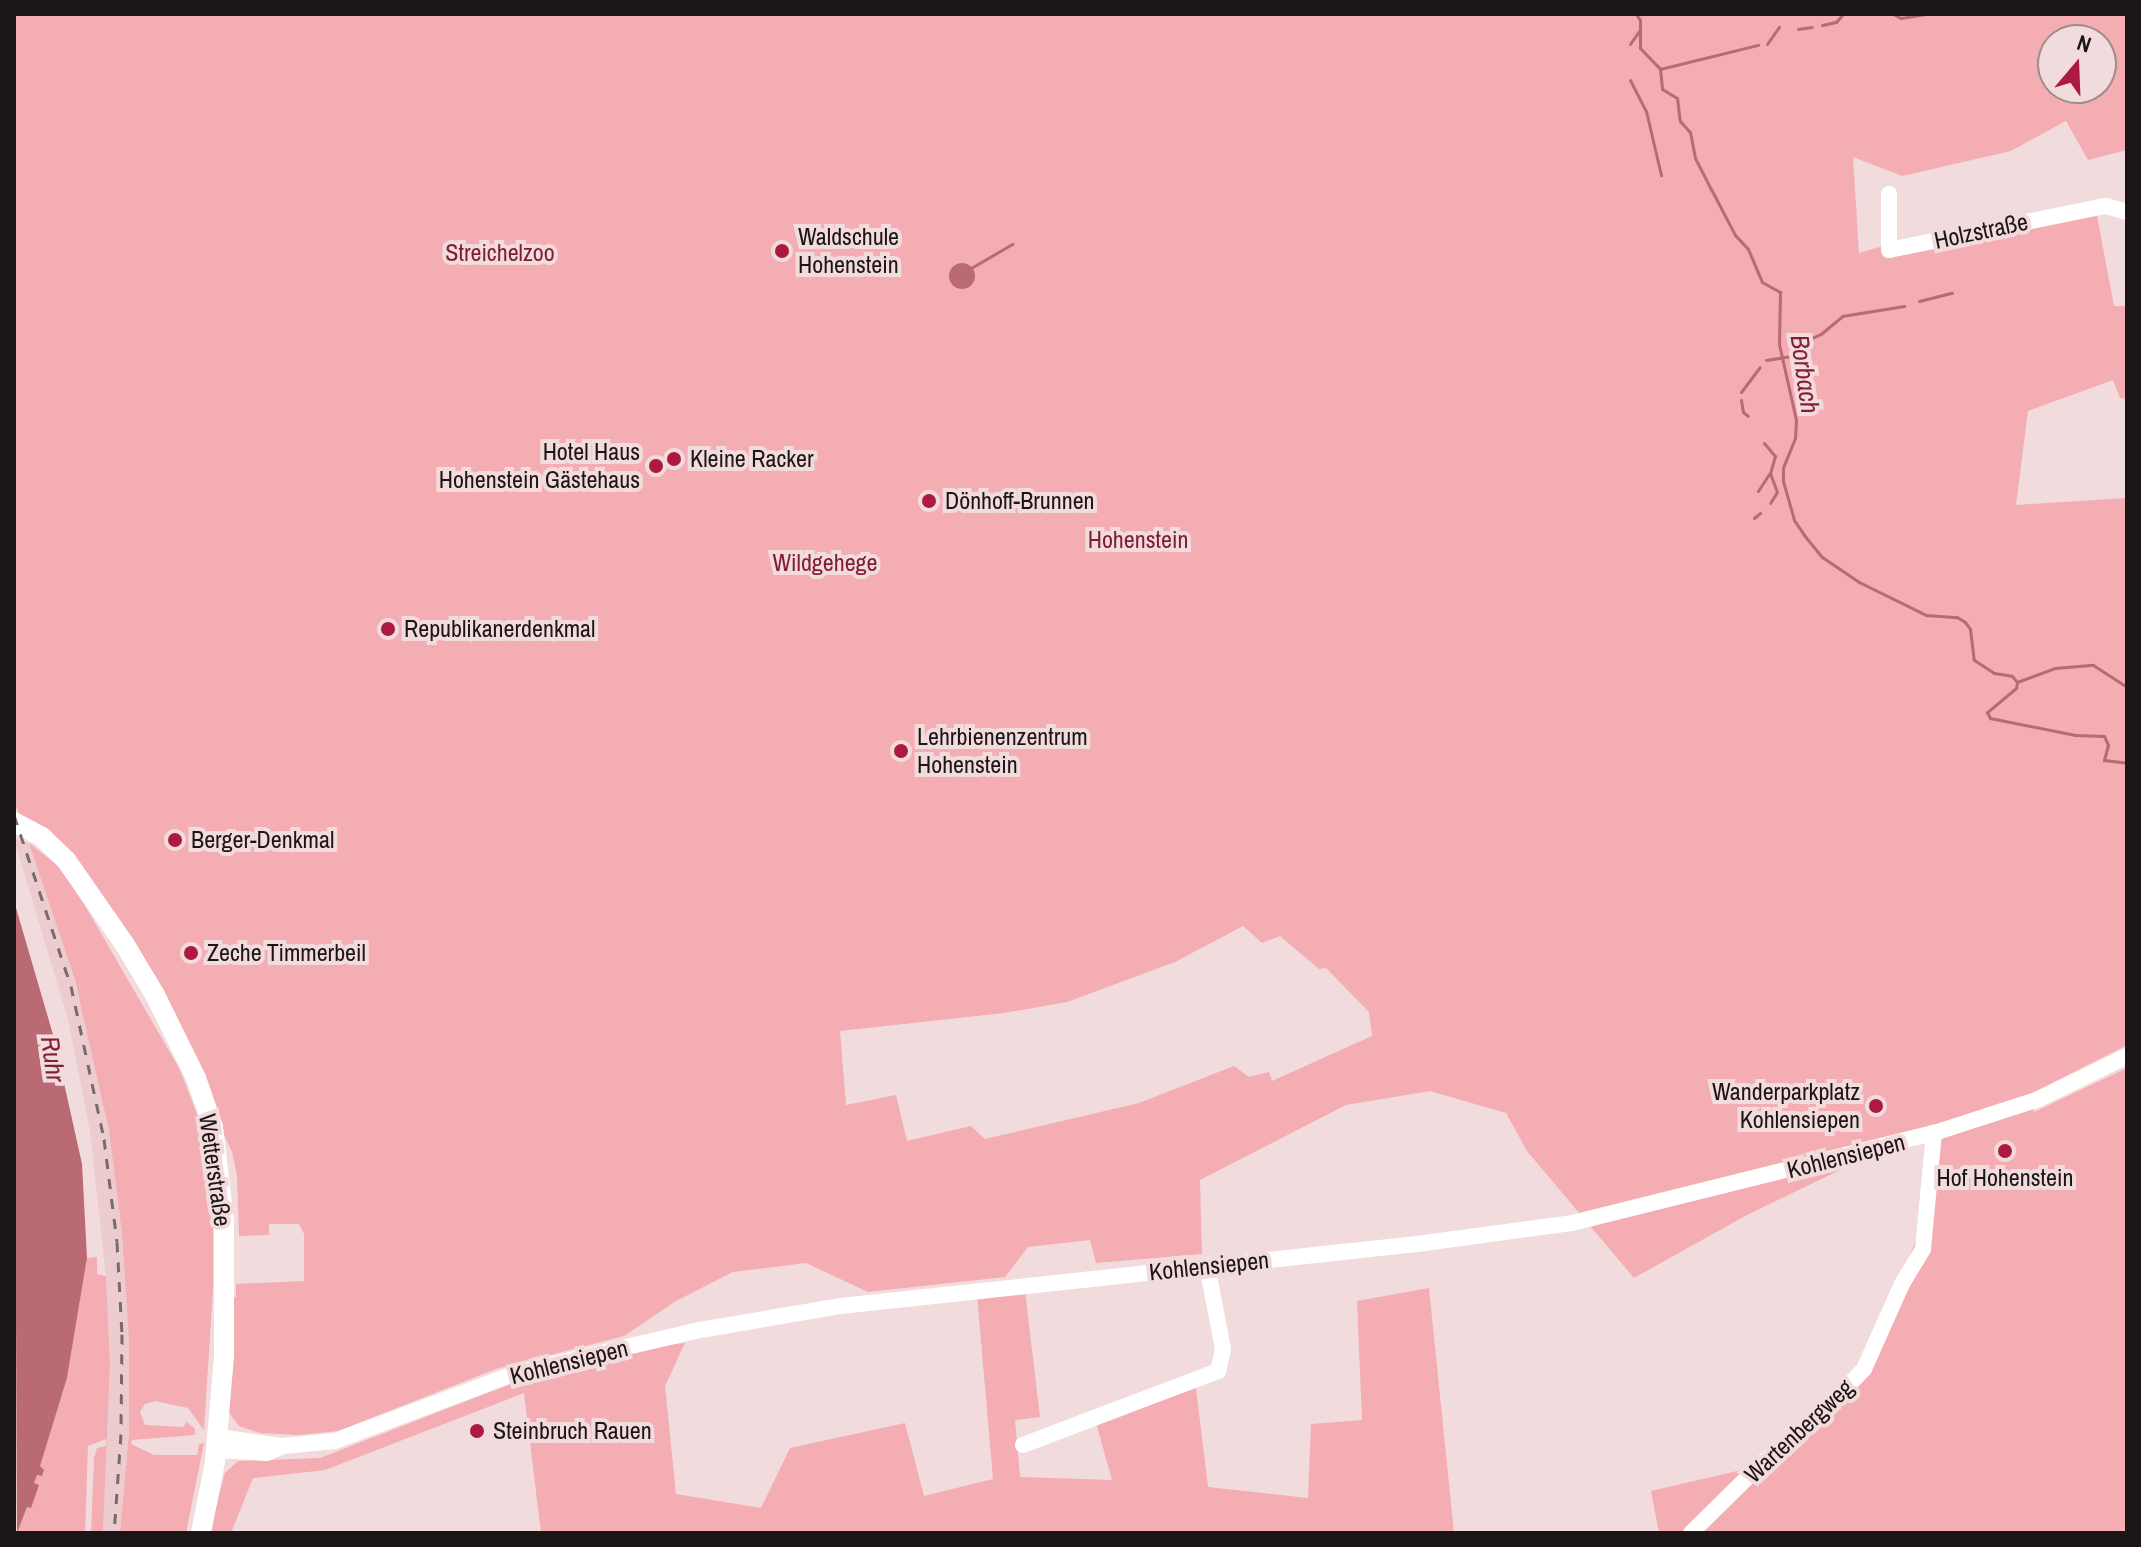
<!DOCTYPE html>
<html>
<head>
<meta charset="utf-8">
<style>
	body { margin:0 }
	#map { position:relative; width:2141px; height:1547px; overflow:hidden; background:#f2dbdc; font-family:"Archivo Narrow",sans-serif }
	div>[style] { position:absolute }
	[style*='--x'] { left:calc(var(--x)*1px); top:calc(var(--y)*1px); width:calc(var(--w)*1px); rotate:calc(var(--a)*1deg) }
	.built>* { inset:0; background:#ecccce }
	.green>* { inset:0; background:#f3adb3 }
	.water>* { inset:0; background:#ba6a73 }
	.round { border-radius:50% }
	.stream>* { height:3px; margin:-1.5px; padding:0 1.5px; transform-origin:1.5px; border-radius:1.5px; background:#ba6a73 }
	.minor>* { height:16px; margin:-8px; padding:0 8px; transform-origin:8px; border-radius:8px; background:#fff }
	.major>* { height:20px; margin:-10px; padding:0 10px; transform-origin:10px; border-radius:10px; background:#fff }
	.rail>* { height:3px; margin-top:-1.5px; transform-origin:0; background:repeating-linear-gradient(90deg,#796b6c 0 10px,transparent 0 20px) }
	.dots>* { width:22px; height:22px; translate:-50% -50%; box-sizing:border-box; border:4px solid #f2dbdc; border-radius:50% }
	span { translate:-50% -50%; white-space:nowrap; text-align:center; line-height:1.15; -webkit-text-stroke:8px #f2dbdc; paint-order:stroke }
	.street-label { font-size:24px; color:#1c1515 }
	.poi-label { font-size:24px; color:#1c1515 }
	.left { translate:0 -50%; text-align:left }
	.right { translate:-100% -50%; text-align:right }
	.park-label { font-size:24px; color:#7f1c32 }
	.water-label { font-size:26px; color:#832035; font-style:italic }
	.frame { position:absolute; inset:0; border:16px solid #1c1515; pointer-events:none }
	.north { position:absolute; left:2037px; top:24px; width:80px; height:80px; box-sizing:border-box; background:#f2dbdc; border:2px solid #9c8c8c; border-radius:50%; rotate:19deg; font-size:22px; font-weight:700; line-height:32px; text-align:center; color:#1c1515 }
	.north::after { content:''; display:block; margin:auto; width:28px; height:36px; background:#ad1941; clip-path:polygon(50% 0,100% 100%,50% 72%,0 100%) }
</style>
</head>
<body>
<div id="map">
	<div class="built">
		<div style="clip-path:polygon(14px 839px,29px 843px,60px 930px,89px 1033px,109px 1130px,122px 1234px,129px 1339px,129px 1435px,120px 1533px,103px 1533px,110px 1364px,106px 1276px,90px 1131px,68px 1019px)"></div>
	</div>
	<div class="green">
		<div style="clip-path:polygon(evenodd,14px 14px,2127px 14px,2127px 150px,2088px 160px,2066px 121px,2011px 151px,1902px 176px,1853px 157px,1859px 253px,1914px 237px,2095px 205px,2114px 306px,2127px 306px,2127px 399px,2120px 398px,2113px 380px,2028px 411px,2016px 505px,2127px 498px,2127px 1045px,2032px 1093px,2034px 1112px,2127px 1068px,2127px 1533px,1659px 1533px,1651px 1491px,1750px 1468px,1864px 1369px,1924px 1221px,1933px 1140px,1867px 1157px,1745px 1216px,1634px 1278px,1527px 1151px,1506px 1113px,1430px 1091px,1346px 1105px,1200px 1180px,1202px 1254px,1096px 1263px,1090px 1240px,1028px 1247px,1005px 1277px,868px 1292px,806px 1263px,733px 1272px,676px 1301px,624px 1336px,496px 1369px,338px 1431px,298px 1435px,260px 1433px,239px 1426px,228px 1411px,232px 1298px,236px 1297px,236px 1284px,304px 1281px,304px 1234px,299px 1224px,269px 1224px,269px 1235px,239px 1236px,237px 1176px,232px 1152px,142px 958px,21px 818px,14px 802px,14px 14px,2053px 40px,2101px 40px,2101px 88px,2053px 88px,2053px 40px,14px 14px,1243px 926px,1262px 943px,1280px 936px,1319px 969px,1326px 968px,1369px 1012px,1372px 1036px,1272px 1081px,1269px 1072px,1249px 1077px,1234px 1066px,1139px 1103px,985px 1139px,971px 1126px,907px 1141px,896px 1095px,846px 1105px,840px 1031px,1004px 1013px,1067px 1002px,1175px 962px,1243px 926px)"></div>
		<div style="clip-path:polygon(29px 843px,60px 867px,84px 904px,179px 1068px,202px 1126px,213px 1207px,213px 1289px,204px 1430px,188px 1408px,155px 1401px,145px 1404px,140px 1412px,145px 1425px,183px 1427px,187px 1422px,195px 1429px,195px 1435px,132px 1440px,131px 1444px,154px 1455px,197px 1455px,199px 1444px,204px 1443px,186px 1533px,120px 1533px,129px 1434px,129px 1339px,122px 1234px,109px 1130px,75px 980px)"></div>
		<div style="clip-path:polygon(97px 1257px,97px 1274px,106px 1276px,110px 1364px,103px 1533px,91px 1533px,94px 1458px,97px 1448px,106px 1446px,106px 1439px,88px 1446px,85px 1533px,17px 1533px,27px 1506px,31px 1507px,34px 1483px,67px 1378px,87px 1258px)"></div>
		<div style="clip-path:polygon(1429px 1288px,1454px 1533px,541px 1533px,524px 1393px,325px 1470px,253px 1478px,231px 1533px,209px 1533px,225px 1473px,238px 1461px,320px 1458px,516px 1382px,649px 1347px,685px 1343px,665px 1386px,676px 1494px,761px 1508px,790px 1448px,905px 1423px,924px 1496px,993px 1479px,977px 1295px,1025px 1291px,1040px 1417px,1015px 1420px,1020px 1477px,1112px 1480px,1096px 1423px,1196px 1388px,1208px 1487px,1308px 1498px,1311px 1424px,1362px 1420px,1357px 1301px)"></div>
	</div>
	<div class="water">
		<div class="round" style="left:949px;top:263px;width:26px;height:26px"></div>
		<div style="clip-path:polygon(14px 901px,54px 1038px,82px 1164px,87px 1258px,67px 1378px,40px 1466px,44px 1470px,42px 1476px,37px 1475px,34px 1483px,39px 1485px,31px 1508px,27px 1507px,17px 1533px)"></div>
	</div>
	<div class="stream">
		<div style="--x:1636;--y:14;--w:7;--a:56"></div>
		<div style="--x:1640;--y:20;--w:28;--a:90"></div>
		<div style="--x:1640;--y:48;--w:29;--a:46"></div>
		<div style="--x:1660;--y:69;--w:20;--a:84"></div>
		<div style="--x:1662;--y:89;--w:17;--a:31"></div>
		<div style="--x:1677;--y:98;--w:23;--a:83"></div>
		<div style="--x:1680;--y:121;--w:15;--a:48"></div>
		<div style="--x:1690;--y:132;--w:26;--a:79"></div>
		<div style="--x:1695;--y:158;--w:35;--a:63"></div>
		<div style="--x:1711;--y:189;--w:52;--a:62.4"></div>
		<div style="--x:1735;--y:235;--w:19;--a:47"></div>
		<div style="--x:1748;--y:249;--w:36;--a:67"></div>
		<div style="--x:1762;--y:282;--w:21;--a:29"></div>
		<div style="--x:1780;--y:292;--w:52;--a:91.1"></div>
		<div style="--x:1779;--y:344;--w:78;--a:77.4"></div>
		<div style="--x:1796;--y:420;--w:18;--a:93"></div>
		<div style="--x:1795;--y:438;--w:32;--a:112"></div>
		<div style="--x:1783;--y:468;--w:13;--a:90"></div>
		<div style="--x:1783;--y:481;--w:41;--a:74.2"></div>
		<div style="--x:1794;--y:520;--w:18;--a:56"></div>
		<div style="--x:1804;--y:535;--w:28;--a:51"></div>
		<div style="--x:1822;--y:557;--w:45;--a:34"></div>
		<div style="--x:1859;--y:582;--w:75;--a:26.2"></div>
		<div style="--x:1926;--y:615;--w:31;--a:4"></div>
		<div style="--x:1957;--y:617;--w:9;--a:32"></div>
		<div style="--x:1965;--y:622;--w:9;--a:54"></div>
		<div style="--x:1970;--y:629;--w:31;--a:83"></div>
		<div style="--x:1974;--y:660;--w:24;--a:33"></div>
		<div style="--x:1994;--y:673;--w:18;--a:9"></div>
		<div style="--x:2012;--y:676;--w:8;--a:50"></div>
		<div style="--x:2017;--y:682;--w:6;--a:99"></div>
		<div style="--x:2016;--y:688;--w:38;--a:140"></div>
		<div style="--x:1987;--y:712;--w:7;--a:63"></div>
		<div style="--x:1990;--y:718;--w:87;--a:11.3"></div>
		<div style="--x:2075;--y:735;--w:29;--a:2"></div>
		<div style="--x:2104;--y:736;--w:10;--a:66"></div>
		<div style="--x:2108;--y:745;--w:16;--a:105"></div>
		<div style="--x:2104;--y:760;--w:23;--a:7"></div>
		<div style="--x:1893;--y:14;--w:9;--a:27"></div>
		<div style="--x:1901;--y:18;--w:25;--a:-9"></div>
		<div style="--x:1822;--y:25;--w:14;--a:-12"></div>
		<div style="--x:1836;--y:22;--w:11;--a:-49"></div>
		<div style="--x:1798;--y:29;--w:14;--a:-8"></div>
		<div style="--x:1630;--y:44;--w:16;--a:-55"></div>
		<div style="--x:1767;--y:44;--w:21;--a:-55"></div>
		<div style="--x:1660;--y:69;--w:101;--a:-13.8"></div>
		<div style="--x:1630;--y:80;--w:35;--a:63"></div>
		<div style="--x:1646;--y:111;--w:66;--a:76.8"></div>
		<div style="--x:971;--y:268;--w:48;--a:-30.3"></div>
		<div style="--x:1919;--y:301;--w:34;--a:-14"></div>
		<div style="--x:1766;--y:360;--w:32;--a:-9"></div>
		<div style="--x:1798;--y:355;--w:12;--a:-76"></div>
		<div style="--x:1801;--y:343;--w:23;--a:-25"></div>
		<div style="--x:1822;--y:333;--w:26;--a:-40"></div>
		<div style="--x:1842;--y:316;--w:63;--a:-9.2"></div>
		<div style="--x:1741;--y:392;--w:31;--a:-53"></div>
		<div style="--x:1741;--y:400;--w:12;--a:81"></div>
		<div style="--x:1743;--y:412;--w:6;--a:39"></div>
		<div style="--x:1764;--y:443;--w:17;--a:50"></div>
		<div style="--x:1775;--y:456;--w:18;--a:106"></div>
		<div style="--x:1770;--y:473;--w:20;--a:70"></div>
		<div style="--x:1777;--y:492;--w:13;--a:122"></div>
		<div style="--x:1758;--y:491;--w:20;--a:-57"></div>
		<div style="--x:1754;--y:518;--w:8;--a:-40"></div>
		<div style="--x:2017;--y:682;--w:40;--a:-20.2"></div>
		<div style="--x:2055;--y:668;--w:38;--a:-5"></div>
		<div style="--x:2093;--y:665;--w:40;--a:32.9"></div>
	</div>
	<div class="minor">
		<div style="--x:1889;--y:194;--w:56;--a:90"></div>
		<div style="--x:1889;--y:250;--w:221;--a:-11.5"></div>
		<div style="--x:2106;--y:206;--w:22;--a:16"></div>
		<div style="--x:218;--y:1437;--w:66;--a:7.9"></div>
		<div style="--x:1023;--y:1445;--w:209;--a:-20.8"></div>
		<div style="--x:1218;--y:1371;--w:23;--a:-77"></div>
		<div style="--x:1223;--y:1349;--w:85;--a:-100.9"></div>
		<div style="--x:217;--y:1450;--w:50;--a:3.4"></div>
		<div style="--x:267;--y:1453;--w:17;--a:-24"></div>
		<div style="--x:283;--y:1446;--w:52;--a:-5.5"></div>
		<div style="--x:335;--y:1441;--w:197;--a:-20.6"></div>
		<div style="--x:519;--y:1372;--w:186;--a:-13.1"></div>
		<div style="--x:700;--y:1330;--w:143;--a:-9.7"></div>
		<div style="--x:841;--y:1306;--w:579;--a:-6.14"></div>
		<div style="--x:1417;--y:1244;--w:156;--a:-7.7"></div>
		<div style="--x:1572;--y:1223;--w:373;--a:-14"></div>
		<div style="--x:1934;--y:1133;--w:110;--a:-17.9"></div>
		<div style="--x:2039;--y:1099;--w:98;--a:-26"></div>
		<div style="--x:1691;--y:1533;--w:98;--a:-44.6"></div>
		<div style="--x:1761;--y:1464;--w:72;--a:-39.4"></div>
		<div style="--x:1817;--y:1418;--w:68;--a:-46.2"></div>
		<div style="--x:1864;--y:1369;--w:93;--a:-65.9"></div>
		<div style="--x:1902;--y:1284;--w:41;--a:-59"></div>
		<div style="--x:1923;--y:1249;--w:117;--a:-84.6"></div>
	</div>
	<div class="major">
		<div style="--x:14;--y:822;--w:32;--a:28"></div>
		<div style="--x:42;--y:837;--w:33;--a:44"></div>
		<div style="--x:66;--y:860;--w:103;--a:55.2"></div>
		<div style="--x:125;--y:945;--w:58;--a:59"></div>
		<div style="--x:155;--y:995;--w:93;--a:63.7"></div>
		<div style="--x:196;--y:1078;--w:52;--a:70.9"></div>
		<div style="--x:213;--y:1127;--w:94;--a:83.3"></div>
		<div style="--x:224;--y:1220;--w:136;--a:90"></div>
		<div style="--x:224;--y:1356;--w:106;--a:94.9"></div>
		<div style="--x:215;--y:1462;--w:72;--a:101.2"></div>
	</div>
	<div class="rail">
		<div style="--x:14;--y:815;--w:180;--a:71.6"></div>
		<div style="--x:71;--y:986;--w:157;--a:77.8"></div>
		<div style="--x:104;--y:1139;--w:104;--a:82.8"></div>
		<div style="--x:117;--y:1242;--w:92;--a:86.9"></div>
		<div style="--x:122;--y:1334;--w:100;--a:90.6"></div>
		<div style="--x:121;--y:1434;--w:99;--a:94"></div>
	</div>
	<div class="dots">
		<div style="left:782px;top:251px;background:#ad1941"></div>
		<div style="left:674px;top:459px;background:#ad1941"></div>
		<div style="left:656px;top:466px;background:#ad1941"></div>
		<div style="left:929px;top:501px;background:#ad1941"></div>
		<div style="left:388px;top:629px;background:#ad1941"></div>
		<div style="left:901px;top:751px;background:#ad1941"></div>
		<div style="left:175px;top:840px;background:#ad1941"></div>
		<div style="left:191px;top:953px;background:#ad1941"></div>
		<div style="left:1876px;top:1106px;background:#ad1941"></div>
		<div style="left:2005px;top:1151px;background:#ad1941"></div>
		<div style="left:477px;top:1431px;background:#ad1941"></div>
	</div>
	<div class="street-label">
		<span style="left:1981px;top:231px;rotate:-12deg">Holzstraße</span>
		<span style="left:1846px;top:1156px;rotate:-14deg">Kohlensiepen</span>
		<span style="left:215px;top:1170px;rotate:82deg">Wetterstraße</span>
		<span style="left:1209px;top:1266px;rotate:-6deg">Kohlensiepen</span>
		<span style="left:569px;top:1362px;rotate:-14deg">Kohlensiepen</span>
		<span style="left:1799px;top:1431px;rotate:-43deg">Wartenbergweg</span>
	</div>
	<div class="poi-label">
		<span class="left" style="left:798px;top:251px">Waldschule<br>Hohenstein</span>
		<span class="right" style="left:640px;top:466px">Hotel Haus<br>Hohenstein Gästehaus</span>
		<span class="left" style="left:690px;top:459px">Kleine Racker</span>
		<span class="left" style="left:945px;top:501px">Dönhoff-Brunnen</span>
		<span class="left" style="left:404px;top:629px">Republikanerdenkmal</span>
		<span class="left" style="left:917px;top:751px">Lehrbienenzentrum<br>Hohenstein</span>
		<span class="left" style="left:191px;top:840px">Berger-Denkmal</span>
		<span class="left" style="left:207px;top:953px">Zeche Timmerbeil</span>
		<span class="right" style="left:1860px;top:1106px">Wanderparkplatz<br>Kohlensiepen</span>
		<span style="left:2005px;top:1178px">Hof Hohenstein</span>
		<span class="left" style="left:493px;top:1431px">Steinbruch Rauen</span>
	</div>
	<div class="park-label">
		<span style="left:500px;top:253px">Streichelzoo</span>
		<span style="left:1138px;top:540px">Hohenstein</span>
		<span style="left:825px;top:563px">Wildgehege</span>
	</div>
	<div class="water-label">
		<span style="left:1805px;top:374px;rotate:82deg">Borbach</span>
		<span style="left:53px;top:1059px;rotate:82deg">Ruhr</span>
	</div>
	<div class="frame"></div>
	<div class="north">N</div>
</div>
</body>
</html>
